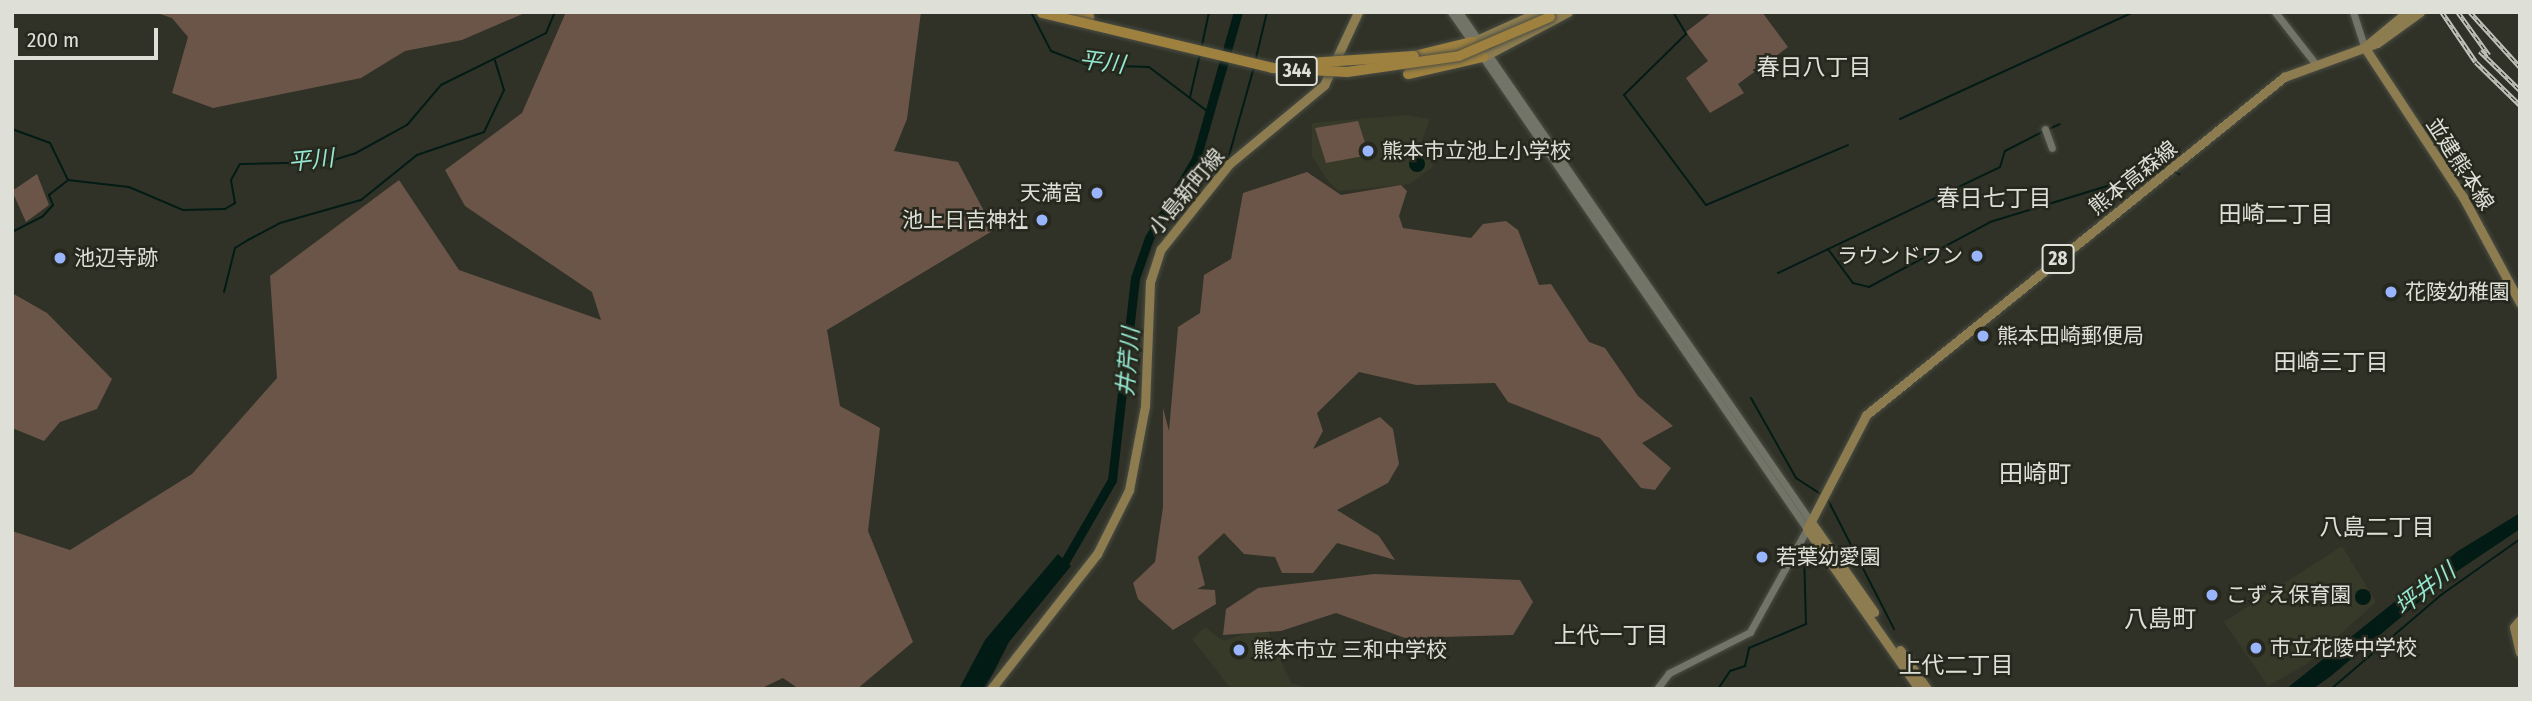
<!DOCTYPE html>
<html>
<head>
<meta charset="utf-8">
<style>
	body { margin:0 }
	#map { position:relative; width:2532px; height:701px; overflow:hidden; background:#303227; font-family:"Fira Sans Condensed","Noto Sans JP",sans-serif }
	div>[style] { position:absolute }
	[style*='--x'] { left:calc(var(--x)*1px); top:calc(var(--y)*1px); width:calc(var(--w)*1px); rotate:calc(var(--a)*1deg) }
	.built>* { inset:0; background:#373a28 }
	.green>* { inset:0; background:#6a5548 }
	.water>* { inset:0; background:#021b15 }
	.round { border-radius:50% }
	.stream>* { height:2px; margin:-1px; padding:0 1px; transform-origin:1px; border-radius:1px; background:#021b15 }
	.river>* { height:9px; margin:-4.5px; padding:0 4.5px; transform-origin:4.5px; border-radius:4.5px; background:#021b15 }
	.roads { filter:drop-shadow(0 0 2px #4b4d44) drop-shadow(0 0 2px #4b4d44) }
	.minor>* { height:7px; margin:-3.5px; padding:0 3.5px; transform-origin:3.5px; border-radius:3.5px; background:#717467 }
	.major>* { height:9px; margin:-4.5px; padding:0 4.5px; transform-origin:4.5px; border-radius:4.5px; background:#8c7c4f }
	.highway>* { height:10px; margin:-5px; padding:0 5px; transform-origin:5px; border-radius:5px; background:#9e813f }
	.rail>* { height:4.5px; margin-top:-2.25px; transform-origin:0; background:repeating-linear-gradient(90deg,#26281d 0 5px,#c1c3bb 0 10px); box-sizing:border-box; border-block:2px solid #c1c3bb }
	.bridges { filter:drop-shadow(0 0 2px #4b4d44) drop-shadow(0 0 2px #4b4d44) }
	.highway-bridge>* { height:10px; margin:-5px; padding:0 5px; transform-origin:5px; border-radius:5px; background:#9e813f }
	.dots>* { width:19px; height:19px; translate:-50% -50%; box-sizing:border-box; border:4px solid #26281d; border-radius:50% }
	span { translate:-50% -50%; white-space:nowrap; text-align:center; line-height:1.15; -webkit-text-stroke:5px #26281d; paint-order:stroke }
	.shield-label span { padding:2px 5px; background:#26281d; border:2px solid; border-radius:5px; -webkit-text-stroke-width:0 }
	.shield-label { font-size:19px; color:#dee0d8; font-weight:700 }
	.poi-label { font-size:21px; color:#dee0d8 }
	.left { translate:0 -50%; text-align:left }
	.right { translate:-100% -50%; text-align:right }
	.street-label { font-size:21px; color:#dee0d8 }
	.water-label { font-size:23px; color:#94e7d2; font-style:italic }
	.neighbourhood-label { font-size:23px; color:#dee0d8 }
	.quarter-label { font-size:24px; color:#dee0d8 }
	.frame { position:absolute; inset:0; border:14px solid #dee0d8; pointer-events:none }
	.scale { position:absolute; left:14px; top:28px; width:144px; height:32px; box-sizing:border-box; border:4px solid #dee0d8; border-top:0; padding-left:9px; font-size:21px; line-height:24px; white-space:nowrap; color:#dee0d8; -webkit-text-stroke:5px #26281d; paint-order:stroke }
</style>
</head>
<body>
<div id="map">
	<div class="built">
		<div style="clip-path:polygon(1405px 115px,1430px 119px,1420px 146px,1434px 166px,1410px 184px,1339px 191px,1328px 181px,1312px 156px,1312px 123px)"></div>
		<div style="clip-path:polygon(2342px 546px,2376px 602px,2307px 664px,2268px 686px,2224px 622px)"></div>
		<div style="clip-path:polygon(1205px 627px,1223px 641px,1266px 627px,1291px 683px,1313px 689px,1231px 689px,1192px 639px)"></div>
	</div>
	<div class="green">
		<div style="clip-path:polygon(154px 12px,527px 12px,462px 40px,405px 51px,361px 78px,213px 108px,172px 93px,188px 37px,172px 18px)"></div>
		<div style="clip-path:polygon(566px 12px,921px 12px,907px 119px,894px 151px,958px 162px,994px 230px,827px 330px,840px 406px,880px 428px,868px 531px,913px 642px,857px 689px,799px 689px,783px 678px,760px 689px,12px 689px,12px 531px,70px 550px,192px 474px,277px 378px,270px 276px,399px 180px,459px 270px,601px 320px,592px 292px,465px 206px,445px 170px,522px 113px)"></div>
		<div style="clip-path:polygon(1712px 12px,1762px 12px,1788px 47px,1738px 84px,1744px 93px,1710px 113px,1686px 78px,1708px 61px,1686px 32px)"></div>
		<div style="clip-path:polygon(1358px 121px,1369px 155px,1326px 163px,1315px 128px)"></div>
		<div style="clip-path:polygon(1307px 172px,1341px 195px,1401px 185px,1407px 191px,1399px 216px,1403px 228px,1471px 238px,1483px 224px,1506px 221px,1518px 230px,1539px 285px,1551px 284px,1589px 342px,1605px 348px,1638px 396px,1673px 426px,1642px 443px,1671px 468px,1655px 490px,1641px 488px,1600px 438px,1508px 402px,1495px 383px,1416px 385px,1359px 372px,1317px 413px,1323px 431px,1313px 449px,1380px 417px,1393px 429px,1399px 464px,1388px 483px,1337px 510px,1379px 536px,1395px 560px,1337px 543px,1313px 573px,1282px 573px,1275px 557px,1244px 554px,1224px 533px,1198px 557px,1205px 585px,1197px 589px,1215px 590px,1216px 604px,1173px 630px,1138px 599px,1133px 583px,1155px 562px,1163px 507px,1163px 408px,1169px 431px,1178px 327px,1200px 313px,1204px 275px,1231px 259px,1243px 193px)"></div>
		<div style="clip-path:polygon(37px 174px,49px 205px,26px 222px,12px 191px)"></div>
		<div style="clip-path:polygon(12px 293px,47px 313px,112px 379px,97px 409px,60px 422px,44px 441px,12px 428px)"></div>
		<div style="clip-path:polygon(1374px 574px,1520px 580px,1533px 602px,1513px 635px,1405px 638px,1336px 613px,1281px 631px,1223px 635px,1226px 609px,1258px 588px)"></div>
	</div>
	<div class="water">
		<div class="round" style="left:1409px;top:156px;width:16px;height:16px"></div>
		<div style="clip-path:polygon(2520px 513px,2520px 529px,2450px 576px,2331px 676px,2313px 689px,2286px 689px,2458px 551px)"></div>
		<div style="clip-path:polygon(1058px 554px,1071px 566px,1009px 642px,985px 689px,959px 689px,985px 640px)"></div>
		<div class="round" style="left:2355px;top:589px;width:16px;height:16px"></div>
	</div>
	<div class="stream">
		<div style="--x:1031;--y:12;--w:44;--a:62.9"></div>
		<div style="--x:1051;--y:51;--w:40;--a:21"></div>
		<div style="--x:1088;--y:65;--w:61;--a:1.9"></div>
		<div style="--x:1149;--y:67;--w:78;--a:37.2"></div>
		<div style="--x:1673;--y:12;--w:26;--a:59"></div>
		<div style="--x:1686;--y:34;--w:87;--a:135.5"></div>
		<div style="--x:1624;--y:95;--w:137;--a:53.3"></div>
		<div style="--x:1706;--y:205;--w:154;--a:-22.9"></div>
		<div style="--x:1202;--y:45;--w:34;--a:-78"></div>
		<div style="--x:1256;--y:58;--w:47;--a:-76.6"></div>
		<div style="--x:1190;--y:97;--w:44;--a:-76.9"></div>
		<div style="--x:1900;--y:119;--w:257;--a:-24.6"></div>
		<div style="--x:12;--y:129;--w:40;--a:20.2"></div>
		<div style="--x:50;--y:143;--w:41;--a:64.1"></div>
		<div style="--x:2047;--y:130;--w:14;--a:-25"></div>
		<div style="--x:1228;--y:159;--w:96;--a:-74.2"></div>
		<div style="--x:2173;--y:171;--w:7;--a:27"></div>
		<div style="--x:12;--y:232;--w:34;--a:-27"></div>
		<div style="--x:42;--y:217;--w:16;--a:-47"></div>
		<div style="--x:53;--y:205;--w:11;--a:-112"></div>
		<div style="--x:49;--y:195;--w:24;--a:-38"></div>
		<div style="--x:68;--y:180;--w:61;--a:6.5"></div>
		<div style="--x:129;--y:187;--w:59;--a:23.1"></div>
		<div style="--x:183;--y:210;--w:42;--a:-1.4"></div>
		<div style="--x:225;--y:209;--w:12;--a:-31"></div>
		<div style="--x:235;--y:203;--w:23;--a:-100"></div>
		<div style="--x:231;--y:180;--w:18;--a:-61"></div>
		<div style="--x:240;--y:164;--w:87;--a:-1.3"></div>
		<div style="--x:327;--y:162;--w:28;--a:-17"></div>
		<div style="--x:354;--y:154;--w:60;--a:-28.7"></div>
		<div style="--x:407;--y:125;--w:52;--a:-49.6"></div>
		<div style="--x:441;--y:85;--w:117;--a:-26.3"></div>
		<div style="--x:546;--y:33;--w:23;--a:-67"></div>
		<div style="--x:1828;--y:249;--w:42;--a:53.7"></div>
		<div style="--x:1853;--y:283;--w:16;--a:14"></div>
		<div style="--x:1869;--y:287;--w:137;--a:-28.2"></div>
		<div style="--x:1990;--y:222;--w:183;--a:-17.1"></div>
		<div style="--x:1778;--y:273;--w:246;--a:-25.5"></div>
		<div style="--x:2000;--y:167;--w:17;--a:-73"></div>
		<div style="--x:2005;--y:151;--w:42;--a:-27.2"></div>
		<div style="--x:224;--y:292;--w:45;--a:-76"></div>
		<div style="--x:235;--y:248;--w:15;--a:-32"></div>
		<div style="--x:248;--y:240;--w:36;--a:-28"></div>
		<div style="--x:280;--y:223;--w:84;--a:-15.9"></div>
		<div style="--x:361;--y:200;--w:72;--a:-38.8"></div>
		<div style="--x:417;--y:155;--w:71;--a:-18.9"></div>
		<div style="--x:484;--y:132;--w:47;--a:-64.5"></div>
		<div style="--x:504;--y:90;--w:31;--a:-107"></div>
		<div style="--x:1751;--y:398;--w:92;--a:60.6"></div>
		<div style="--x:1796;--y:478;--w:30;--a:33"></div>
		<div style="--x:1828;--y:500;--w:145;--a:62.9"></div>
		<div style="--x:1718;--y:689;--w:22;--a:-56"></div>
		<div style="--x:1730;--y:671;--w:16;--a:-18"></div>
		<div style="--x:1745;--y:666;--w:18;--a:-77"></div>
		<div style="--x:1749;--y:648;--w:62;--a:-22.8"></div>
		<div style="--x:1806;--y:624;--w:72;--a:-91.6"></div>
		<div style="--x:2331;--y:689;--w:145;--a:-40.5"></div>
		<div style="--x:2441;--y:595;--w:97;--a:-35.3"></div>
	</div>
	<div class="river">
		<div style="--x:1060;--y:570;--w:104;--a:-60"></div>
		<div style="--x:1112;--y:480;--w:203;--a:-83.5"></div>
		<div style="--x:1135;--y:278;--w:42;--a:-70.7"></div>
		<div style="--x:1149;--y:238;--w:92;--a:-59.3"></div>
		<div style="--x:1196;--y:159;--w:153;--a:-74.1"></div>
	</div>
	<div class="roads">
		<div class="minor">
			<div style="--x:1451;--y:12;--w:38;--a:55"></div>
			<div style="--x:1459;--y:12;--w:620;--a:55.39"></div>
			<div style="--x:2275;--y:12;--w:63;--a:52"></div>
			<div style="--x:2353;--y:12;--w:38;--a:72"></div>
			<div style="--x:1482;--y:56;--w:574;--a:55.51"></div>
			<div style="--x:1807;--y:529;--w:118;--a:119"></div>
			<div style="--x:1750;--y:632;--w:91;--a:153.2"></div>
			<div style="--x:1669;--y:673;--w:20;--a:127"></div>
			<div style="--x:2045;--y:129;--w:20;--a:70"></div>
		</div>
		<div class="major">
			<div style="--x:1472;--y:42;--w:72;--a:-24.4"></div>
			<div style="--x:2366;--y:46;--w:53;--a:-39.7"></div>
			<div style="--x:2365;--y:48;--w:178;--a:56.7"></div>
			<div style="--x:2463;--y:197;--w:120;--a:61.7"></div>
			<div style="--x:1483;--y:57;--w:96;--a:-27.9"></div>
			<div style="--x:1811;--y:522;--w:110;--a:55"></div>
			<div style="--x:2520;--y:620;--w:9;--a:131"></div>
			<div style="--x:2514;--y:627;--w:26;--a:77"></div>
			<div style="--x:1900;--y:650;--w:47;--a:55.3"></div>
			<div style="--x:991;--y:689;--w:172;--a:-51.9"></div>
			<div style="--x:1097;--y:554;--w:72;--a:-63.4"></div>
			<div style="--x:1129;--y:490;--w:86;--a:-79.2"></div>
			<div style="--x:1145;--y:406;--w:124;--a:-87.7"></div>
			<div style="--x:1150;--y:282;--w:35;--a:-72"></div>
			<div style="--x:1161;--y:249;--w:109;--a:-51.3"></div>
			<div style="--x:1229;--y:164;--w:124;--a:-39.7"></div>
			<div style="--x:1324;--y:85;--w:81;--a:-65"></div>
			<div style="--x:1919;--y:689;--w:195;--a:-125"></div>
			<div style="--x:1807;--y:529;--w:128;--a:-62.6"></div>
			<div style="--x:1866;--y:415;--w:538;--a:-38.96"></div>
			<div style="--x:2284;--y:77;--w:99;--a:-20.1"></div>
			<div style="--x:2377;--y:43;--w:53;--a:-35.8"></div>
		</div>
		<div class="highway">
			<div style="--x:1075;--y:12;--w:15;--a:20"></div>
			<div style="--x:1414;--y:56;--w:60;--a:-13.6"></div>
			<div style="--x:1408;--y:74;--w:77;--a:-12.8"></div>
		</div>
	</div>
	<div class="rail">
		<div style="--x:2442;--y:12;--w:60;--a:55.8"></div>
		<div style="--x:2476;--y:62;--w:62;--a:44.3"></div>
		<div style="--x:2458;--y:12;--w:53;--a:54.2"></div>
		<div style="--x:2470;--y:12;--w:74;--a:47.7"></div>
		<div style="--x:2480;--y:51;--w:56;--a:44.3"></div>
	</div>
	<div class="bridges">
		<div class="highway-bridge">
			<div style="--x:1042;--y:13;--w:236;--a:13.4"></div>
			<div style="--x:1272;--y:68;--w:75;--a:3.1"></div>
			<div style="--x:1347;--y:72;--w:113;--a:-8.1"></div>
			<div style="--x:1459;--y:56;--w:99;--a:-23.2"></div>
			<div style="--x:1294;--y:64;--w:120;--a:-3.8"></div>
		</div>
	</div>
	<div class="dots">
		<div style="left:1368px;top:151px;background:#98b5fd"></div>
		<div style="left:1097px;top:193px;background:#98b5fd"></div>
		<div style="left:1042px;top:220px;background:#98b5fd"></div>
		<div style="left:1977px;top:256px;background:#98b5fd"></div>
		<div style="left:60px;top:258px;background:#98b5fd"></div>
		<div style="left:2391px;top:292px;background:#98b5fd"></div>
		<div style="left:1983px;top:336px;background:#98b5fd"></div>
		<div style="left:1762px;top:557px;background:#98b5fd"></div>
		<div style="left:2212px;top:595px;background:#98b5fd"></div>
		<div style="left:2256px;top:648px;background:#98b5fd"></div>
		<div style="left:1239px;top:650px;background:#98b5fd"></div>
	</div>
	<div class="shield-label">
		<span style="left:1297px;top:71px">344</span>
		<span style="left:2058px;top:259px">28</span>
	</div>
	<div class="poi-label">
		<span class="left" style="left:1382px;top:151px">熊本市立池上小学校</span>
		<span class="right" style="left:1083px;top:193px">天満宮</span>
		<span class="right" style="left:1028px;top:220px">池上日吉神社</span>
		<span class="right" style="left:1963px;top:256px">ラウンドワン</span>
		<span class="left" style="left:74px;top:258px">池辺寺跡</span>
		<span class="left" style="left:2405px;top:292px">花陵幼稚園</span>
		<span class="left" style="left:1997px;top:336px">熊本田崎郵便局</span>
		<span class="left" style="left:1776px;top:557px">若葉幼愛園</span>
		<span class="left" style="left:2226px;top:595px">こずえ保育園</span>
		<span class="left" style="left:2270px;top:648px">市立花陵中学校</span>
		<span class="left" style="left:1253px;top:650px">熊本市立 三和中学校</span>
	</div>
	<div class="street-label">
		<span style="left:2460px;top:164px;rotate:57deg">並建熊本線</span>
		<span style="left:2133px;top:178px;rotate:-38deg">熊本高森線</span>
		<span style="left:1186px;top:192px;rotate:-50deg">小島新町線</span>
	</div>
	<div class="water-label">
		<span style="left:1102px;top:62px;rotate:7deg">平川</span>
		<span style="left:311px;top:160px;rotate:-6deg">平川</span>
		<span style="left:1128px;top:362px;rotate:-85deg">井芹川</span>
		<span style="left:2425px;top:589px;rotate:-37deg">坪井川</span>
	</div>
	<div class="neighbourhood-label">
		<span style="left:1814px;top:67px">春日八丁目</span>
		<span style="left:1994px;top:198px">春日七丁目</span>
		<span style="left:2276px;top:214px">田崎二丁目</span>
		<span style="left:2331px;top:362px">田崎三丁目</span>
		<span style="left:2377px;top:527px">八島二丁目</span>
		<span style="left:1611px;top:635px">上代一丁目</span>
		<span style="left:1956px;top:665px">上代二丁目</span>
	</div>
	<div class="quarter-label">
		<span style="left:2035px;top:475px">田崎町</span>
		<span style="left:2160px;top:620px">八島町</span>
	</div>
	<div class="frame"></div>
	<div class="scale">200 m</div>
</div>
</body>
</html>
